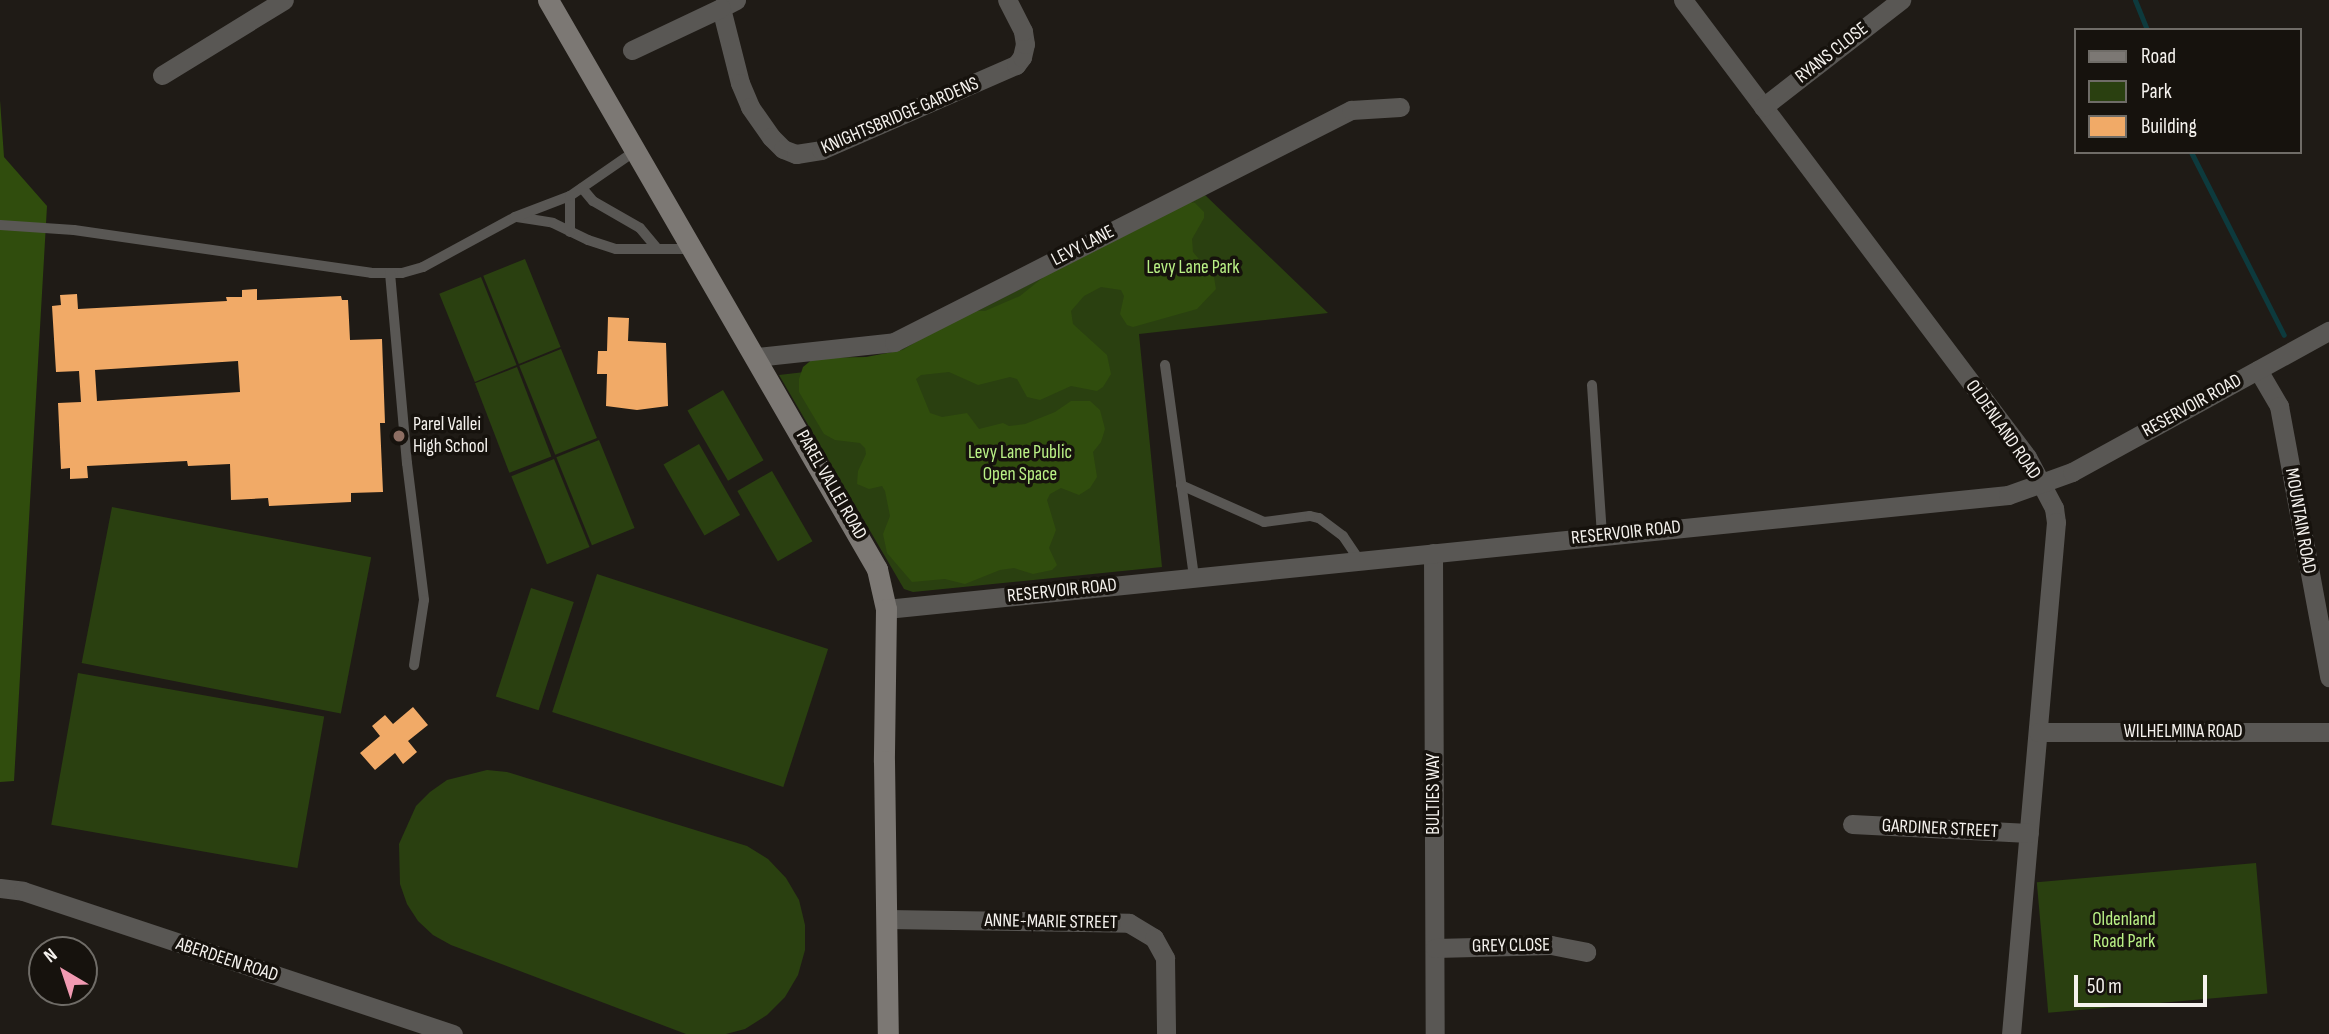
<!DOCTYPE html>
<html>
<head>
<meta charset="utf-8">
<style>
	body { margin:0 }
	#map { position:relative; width:2329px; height:1034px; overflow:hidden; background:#1f1b16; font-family:"Sofia Sans Condensed",sans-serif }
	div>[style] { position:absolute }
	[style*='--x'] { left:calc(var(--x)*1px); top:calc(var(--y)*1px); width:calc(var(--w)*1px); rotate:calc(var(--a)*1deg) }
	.green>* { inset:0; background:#2a4010; transform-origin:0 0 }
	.forest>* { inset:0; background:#304d0d }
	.stream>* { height:5px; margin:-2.5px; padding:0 2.5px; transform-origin:2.5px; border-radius:2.5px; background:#0d3a3d }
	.building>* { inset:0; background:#f1aa67 }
	.lane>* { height:10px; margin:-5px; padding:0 5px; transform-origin:5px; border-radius:5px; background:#595754 }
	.street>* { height:19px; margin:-9.5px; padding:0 9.5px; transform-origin:9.5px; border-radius:9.5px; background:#595754 }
	.secondary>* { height:21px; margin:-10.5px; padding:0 10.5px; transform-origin:10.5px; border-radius:10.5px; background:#7c7874 }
	.dots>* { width:19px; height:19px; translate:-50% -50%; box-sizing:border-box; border:4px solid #16120d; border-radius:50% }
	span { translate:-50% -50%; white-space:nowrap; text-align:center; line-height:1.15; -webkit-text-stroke:7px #16120d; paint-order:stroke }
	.street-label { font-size:19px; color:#f5f2ee }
	.park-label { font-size:19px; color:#baf186 }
	.poi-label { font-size:19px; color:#f5f2ee }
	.left { translate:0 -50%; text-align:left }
	.legend { position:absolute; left:2074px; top:28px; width:228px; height:126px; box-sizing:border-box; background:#16120d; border:2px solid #6f6c67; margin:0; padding:9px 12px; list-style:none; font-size:21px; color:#f5f2ee }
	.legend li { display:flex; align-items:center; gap:14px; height:35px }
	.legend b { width:35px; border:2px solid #6f6c67 }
	.north { position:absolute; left:28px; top:936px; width:70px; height:70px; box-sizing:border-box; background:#16120d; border:2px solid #6f6c67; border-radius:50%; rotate:321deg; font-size:19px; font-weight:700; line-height:28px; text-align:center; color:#f5f2ee }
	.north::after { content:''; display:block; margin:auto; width:24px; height:32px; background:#f19ab2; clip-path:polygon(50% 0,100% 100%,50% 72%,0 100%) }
	.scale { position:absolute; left:2074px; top:975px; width:133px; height:32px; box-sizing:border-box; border:4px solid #f5f2ee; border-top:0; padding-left:9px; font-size:21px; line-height:24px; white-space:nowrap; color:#f5f2ee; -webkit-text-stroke:5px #16120d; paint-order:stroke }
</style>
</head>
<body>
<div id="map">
	<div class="green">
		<div style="clip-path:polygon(1205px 195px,1328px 313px,1139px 334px,1162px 567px,913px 592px,904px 589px,779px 375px,873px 364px)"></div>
		<div style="left:525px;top:259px;width:95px;height:45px;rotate:68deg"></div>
		<div style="left:481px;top:277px;width:95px;height:45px;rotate:68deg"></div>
		<div style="left:561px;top:349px;width:96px;height:45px;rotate:68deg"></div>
		<div style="left:517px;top:367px;width:96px;height:45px;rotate:69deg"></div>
		<div style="left:723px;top:390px;width:81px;height:41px;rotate:60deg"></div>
		<div style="left:599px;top:440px;width:95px;height:46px;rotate:68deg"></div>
		<div style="left:699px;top:444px;width:82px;height:41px;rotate:60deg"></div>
		<div style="left:554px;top:459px;width:95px;height:46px;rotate:68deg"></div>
		<div style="left:772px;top:471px;width:81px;height:40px;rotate:60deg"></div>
		<div style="left:112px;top:507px;width:264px;height:159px;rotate:11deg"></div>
		<div style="left:597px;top:574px;width:243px;height:145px;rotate:18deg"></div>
		<div style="left:531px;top:588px;width:45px;height:114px;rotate:18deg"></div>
		<div style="left:78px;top:673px;width:250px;height:154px;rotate:10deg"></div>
		<div style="clip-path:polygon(487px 770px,507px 772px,747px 846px,768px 859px,786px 878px,799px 900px,805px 925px,805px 950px,798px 975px,785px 997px,767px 1015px,745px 1029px,726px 1034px,686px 1034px,451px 945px,433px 935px,418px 921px,407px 904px,400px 884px,399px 844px,416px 806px,430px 792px,447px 780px)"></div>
		<div style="left:2256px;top:863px;width:131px;height:220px;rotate:85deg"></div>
	</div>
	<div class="forest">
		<div style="clip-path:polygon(0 100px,4px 157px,47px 206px,14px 781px,0 782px)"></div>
		<div style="clip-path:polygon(1182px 201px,1195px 203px,1204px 212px,1204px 218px,1192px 239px,1193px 252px,1214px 277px,1216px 289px,1197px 309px,1133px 327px,1127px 325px,1120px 314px,1124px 296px,1121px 290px,1101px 287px,1084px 296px,1071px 311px,1073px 324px,1107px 355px,1111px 374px,1103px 387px,1097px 391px,1071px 386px,1040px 400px,1027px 397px,1017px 379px,1010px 377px,978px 385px,949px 372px,921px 375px,916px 379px,930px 413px,942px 417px,967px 413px,979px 429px,1003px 423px,1009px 426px,1025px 424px,1055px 412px,1071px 401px,1090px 401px,1100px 410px,1105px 429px,1101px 442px,1093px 452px,1097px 477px,1090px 488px,1079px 495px,1061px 488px,1050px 494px,1047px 500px,1056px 530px,1049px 548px,1057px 565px,1052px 570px,1033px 574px,1014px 568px,1000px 570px,965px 584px,945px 579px,912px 582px,887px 553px,883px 534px,890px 516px,885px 491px,882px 486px,869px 489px,857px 484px,858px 471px,866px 454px,865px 448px,860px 443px,835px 440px,824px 434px,799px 392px,799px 379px,803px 367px,814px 358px,866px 357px,903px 350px,966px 311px,985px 311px,1020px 296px,1056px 267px)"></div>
	</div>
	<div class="stream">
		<div style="--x:2135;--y:0;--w:32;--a:68"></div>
		<div style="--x:2191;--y:152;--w:205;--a:63.1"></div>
	</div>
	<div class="building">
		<div style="clip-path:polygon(evenodd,257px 289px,257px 300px,341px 296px,342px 300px,348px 300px,350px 340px,382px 339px,385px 423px,380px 423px,383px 492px,351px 493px,351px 502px,269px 506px,268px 498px,231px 500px,230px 464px,188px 466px,187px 461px,87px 466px,88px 478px,70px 479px,70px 468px,61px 469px,58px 403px,81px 402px,79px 371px,56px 372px,52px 306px,61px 305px,60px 295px,77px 294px,78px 309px,227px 301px,226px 297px,242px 297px,242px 290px,257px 289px,238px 361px,240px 392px,97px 401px,95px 370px,238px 361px)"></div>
		<div style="clip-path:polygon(608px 317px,629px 318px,628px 341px,666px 343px,668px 406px,637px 410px,606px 406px,607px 374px,597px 374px,598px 351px,607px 351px)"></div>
		<div style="clip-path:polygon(413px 707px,428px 725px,408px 741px,417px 752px,403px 764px,395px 753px,375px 770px,360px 753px,380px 736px,372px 726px,385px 715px,393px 724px)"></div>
	</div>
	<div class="lane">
		<div style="--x:582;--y:188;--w:17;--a:50"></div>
		<div style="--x:593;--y:201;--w:54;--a:29.9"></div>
		<div style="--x:640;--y:228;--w:26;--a:50"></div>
		<div style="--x:517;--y:217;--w:36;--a:9"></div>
		<div style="--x:553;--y:223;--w:39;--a:26"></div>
		<div style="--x:588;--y:240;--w:29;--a:18"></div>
		<div style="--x:616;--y:249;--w:76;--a:0"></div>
		<div style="--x:0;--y:225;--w:74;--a:3.9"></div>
		<div style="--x:74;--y:230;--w:300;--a:8.2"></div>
		<div style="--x:371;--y:273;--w:31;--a:0"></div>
		<div style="--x:402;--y:273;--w:22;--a:-16"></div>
		<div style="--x:423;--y:267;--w:105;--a:-28.5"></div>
		<div style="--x:515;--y:217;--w:59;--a:-20.9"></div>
		<div style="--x:570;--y:232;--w:36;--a:-90"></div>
		<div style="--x:570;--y:196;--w:79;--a:-34.7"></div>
		<div style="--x:390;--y:273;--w:191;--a:84.9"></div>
		<div style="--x:407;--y:463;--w:138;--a:82.9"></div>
		<div style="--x:424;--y:600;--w:66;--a:98.7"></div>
		<div style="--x:1165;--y:365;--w:215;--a:82.2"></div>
		<div style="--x:1592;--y:385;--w:151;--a:86.2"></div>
		<div style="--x:1181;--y:485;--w:91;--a:24"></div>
		<div style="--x:1264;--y:522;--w:46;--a:-7.4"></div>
		<div style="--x:1310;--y:516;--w:9;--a:13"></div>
		<div style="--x:1319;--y:518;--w:30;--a:37"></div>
		<div style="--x:1343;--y:536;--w:29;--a:56"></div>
	</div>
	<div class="street">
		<div style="--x:736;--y:0;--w:17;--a:152"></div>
		<div style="--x:721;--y:8;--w:77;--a:75.8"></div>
		<div style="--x:740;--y:83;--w:26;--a:67"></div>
		<div style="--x:750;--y:107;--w:37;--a:55"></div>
		<div style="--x:771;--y:137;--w:17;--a:45"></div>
		<div style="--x:783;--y:149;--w:14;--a:21"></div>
		<div style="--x:796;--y:154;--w:25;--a:-9"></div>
		<div style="--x:821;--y:150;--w:213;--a:-23.6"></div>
		<div style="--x:1016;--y:65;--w:10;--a:-53"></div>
		<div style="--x:1022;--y:57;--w:13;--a:-77"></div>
		<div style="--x:1025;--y:44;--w:13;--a:-99"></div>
		<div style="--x:1023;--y:31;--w:35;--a:-117"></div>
		<div style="--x:1683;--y:0;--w:572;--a:53.03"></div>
		<div style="--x:2027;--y:457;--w:58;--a:62.1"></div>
		<div style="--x:2054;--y:508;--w:14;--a:82"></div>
		<div style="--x:2056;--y:522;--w:514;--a:95.02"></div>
		<div style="--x:632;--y:50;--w:98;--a:-25.3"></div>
		<div style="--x:162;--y:75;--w:143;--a:-31.6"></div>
		<div style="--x:1763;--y:107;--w:175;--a:-37.8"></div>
		<div style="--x:757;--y:357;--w:138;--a:-6.2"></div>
		<div style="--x:894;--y:342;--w:513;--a:-26.92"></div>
		<div style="--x:1351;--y:110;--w:49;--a:-3.5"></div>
		<div style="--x:2258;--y:370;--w:42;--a:59.7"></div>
		<div style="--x:2279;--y:406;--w:276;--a:79.5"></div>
		<div style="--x:1433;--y:553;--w:481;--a:89.8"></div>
		<div style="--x:886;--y:609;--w:1128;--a:-5.8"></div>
		<div style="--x:2008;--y:495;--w:68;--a:-19.8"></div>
		<div style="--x:2072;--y:472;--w:293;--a:-28.8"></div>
		<div style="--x:2038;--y:732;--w:291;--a:0"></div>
		<div style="--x:1852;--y:824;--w:177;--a:2.9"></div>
		<div style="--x:0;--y:888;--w:23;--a:7"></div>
		<div style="--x:23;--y:891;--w:453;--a:18.4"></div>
		<div style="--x:887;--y:919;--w:242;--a:0.9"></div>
		<div style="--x:1129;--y:923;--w:29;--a:31"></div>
		<div style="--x:1154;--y:938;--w:23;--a:61"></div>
		<div style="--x:1165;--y:958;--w:76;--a:89.2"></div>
		<div style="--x:1435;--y:948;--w:116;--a:-1.5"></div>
		<div style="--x:1551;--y:945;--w:36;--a:11"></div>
	</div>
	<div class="secondary">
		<div style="--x:548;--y:0;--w:657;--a:59.96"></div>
		<div style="--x:877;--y:569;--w:41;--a:77.3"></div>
		<div style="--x:886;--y:609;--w:152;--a:90.8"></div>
		<div style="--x:884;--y:761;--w:273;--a:89.2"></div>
	</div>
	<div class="dots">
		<div style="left:399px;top:436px;background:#8d6e63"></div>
	</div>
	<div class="street-label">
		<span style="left:1832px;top:53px;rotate:-38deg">RYANS CLOSE</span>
		<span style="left:900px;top:116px;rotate:-23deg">KNIGHTSBRIDGE GARDENS</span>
		<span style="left:1083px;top:246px;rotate:-27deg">LEVY LANE</span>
		<span style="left:2192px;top:406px;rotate:-29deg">RESERVOIR ROAD</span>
		<span style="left:2003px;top:430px;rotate:55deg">OLDENLAND ROAD</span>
		<span style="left:831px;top:485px;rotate:60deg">PAREL VALLEI ROAD</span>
		<span style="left:2300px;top:521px;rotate:80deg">MOUNTAIN ROAD</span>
		<span style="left:1626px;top:533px;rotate:-6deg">RESERVOIR ROAD</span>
		<span style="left:1062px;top:591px;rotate:-6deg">RESERVOIR ROAD</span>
		<span style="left:2183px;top:732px">WILHELMINA ROAD</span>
		<span style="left:1434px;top:794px;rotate:-90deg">BULTIES WAY</span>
		<span style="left:1940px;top:829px;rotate:3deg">GARDINER STREET</span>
		<span style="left:1051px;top:922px;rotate:1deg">ANNE-MARIE STREET</span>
		<span style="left:1511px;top:946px;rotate:-1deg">GREY CLOSE</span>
		<span style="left:227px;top:960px;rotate:18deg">ABERDEEN ROAD</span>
	</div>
	<div class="park-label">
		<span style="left:1193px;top:268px">Levy Lane Park</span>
		<span style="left:1020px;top:464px">Levy Lane Public<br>Open Space</span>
		<span style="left:2124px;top:931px">Oldenland<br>Road Park</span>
	</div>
	<div class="poi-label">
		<span class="left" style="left:413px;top:436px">Parel Vallei<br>High School</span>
	</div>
	<ul class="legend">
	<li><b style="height:9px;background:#7c7874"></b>Road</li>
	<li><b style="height:19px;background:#2a4010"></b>Park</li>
	<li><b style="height:19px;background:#f1aa67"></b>Building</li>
	</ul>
	<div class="north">N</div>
	<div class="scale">50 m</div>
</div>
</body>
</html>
